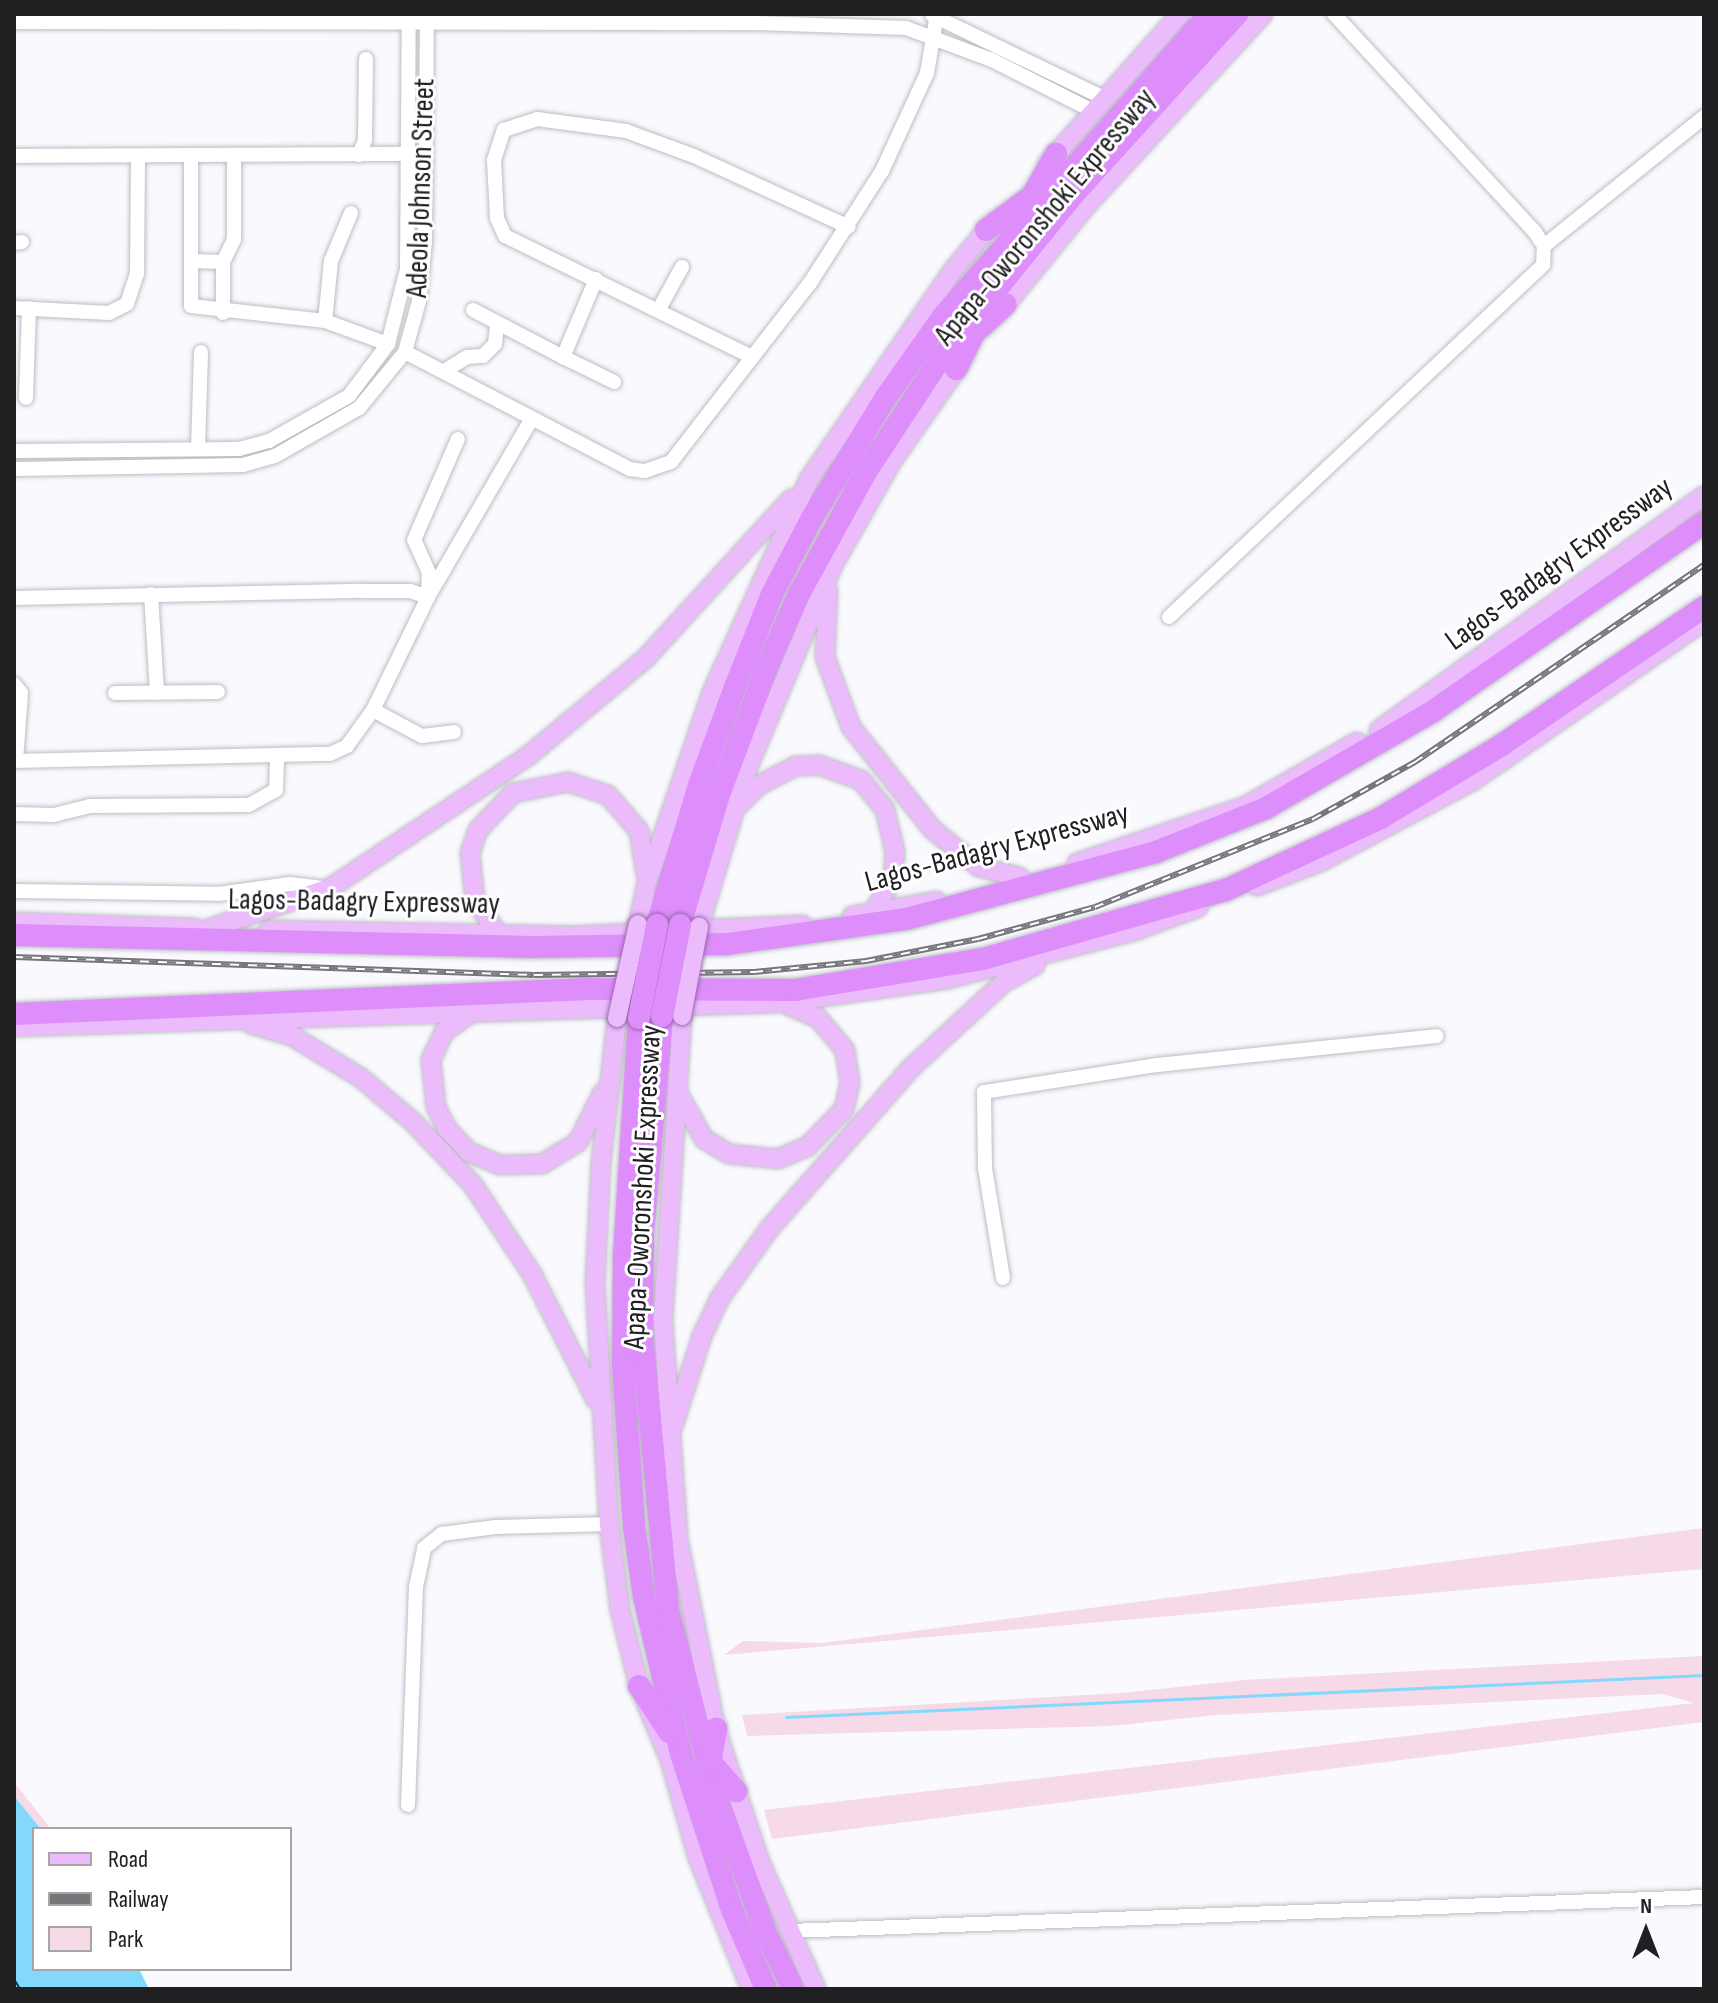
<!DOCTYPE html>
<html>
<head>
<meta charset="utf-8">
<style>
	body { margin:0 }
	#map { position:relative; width:1718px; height:2003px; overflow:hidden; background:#f9f9fe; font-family:"Sofia Sans Condensed",sans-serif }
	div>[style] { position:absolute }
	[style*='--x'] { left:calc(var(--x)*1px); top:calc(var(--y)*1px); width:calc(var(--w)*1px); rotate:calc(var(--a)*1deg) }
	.green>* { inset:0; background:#f6dae7 }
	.water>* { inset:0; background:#82d9fb }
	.stream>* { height:3px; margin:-1.5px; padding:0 1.5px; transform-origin:1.5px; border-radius:1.5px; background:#82d9fb }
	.ferry>* { height:2px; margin-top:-1px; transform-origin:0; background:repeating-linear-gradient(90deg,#1b2f37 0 10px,transparent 0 18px) }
	.roads { filter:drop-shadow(0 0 2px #bdbdc5) drop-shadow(0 0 2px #bdbdc5) }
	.minor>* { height:14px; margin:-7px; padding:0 7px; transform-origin:7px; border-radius:7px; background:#fff }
	.major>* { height:18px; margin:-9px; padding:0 9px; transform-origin:9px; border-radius:9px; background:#ebbbfc }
	.highway>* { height:22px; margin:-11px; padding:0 11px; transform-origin:11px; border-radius:11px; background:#dd8efa }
	.rail>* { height:6px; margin-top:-3px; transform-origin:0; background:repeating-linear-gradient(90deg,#fff 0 9px,#76767a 0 18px); box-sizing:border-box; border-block:2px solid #76767a }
	.bridges { filter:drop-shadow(0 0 2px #9b68af) drop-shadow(0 0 2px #9b68af) }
	.major-bridge>* { height:18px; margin:-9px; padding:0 9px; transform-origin:9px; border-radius:9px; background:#ebbbfc }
	.highway-bridge>* { height:22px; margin:-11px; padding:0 11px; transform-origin:11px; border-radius:11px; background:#dd8efa }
	span { translate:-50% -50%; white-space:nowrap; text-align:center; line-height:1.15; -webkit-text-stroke:6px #fff; paint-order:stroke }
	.street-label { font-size:30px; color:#202023 }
	.frame { position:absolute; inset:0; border:16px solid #202023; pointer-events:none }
	.legend { position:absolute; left:32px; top:1827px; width:260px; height:144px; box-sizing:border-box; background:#fff; border:2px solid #a6a6a7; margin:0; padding:10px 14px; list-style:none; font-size:24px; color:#202023 }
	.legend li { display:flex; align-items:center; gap:16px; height:40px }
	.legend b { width:40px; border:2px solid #a6a6a7 }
	.north { position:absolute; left:1606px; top:1891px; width:80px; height:80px; -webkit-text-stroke:6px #fff; paint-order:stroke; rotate:0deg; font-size:22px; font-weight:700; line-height:32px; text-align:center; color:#202023 }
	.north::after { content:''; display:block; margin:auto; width:28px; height:36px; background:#202023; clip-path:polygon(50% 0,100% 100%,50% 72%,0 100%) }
</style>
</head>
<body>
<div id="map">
	<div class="green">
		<div style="clip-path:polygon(1704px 1528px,1704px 1569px,724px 1655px,743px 1641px,822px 1643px)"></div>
		<div style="clip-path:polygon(1704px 1656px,1704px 1722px,772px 1839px,764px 1810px,1694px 1703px,1663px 1694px,1216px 1715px,1111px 1726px,747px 1736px,742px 1715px,1121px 1693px,1244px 1680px)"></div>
		<div style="clip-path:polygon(14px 1782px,51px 1829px,41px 1829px,25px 1810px,14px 1796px)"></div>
	</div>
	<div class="water">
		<div style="clip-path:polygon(14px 1796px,41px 1829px,34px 1829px,34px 1969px,139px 1969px,149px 1989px,14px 1989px)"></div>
	</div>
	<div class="stream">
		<div style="--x:786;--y:1717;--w:919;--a:-2.62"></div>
	</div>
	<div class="ferry">
		<div style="--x:14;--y:1979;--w:12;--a:59"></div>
	</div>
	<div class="roads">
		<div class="minor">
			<div style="--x:932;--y:15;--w:191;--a:25.8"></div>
			<div style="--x:14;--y:22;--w:743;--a:0.08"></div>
			<div style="--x:757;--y:23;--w:149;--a:1.9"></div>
			<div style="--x:906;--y:28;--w:92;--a:20.4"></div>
			<div style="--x:992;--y:60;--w:113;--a:26.8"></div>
			<div style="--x:359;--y:155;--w:16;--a:-68"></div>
			<div style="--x:365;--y:140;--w:81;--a:-89.3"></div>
			<div style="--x:14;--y:156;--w:404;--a:-0.3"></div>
			<div style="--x:191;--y:158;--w:148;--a:90"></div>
			<div style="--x:191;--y:306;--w:135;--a:6.4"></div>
			<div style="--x:351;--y:213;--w:52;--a:112.6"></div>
			<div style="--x:331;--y:261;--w:60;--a:95.7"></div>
			<div style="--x:325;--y:321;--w:67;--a:20.1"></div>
			<div style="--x:14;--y:243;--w:8;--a:-7"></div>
			<div style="--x:1544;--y:246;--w:206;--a:-38.9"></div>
			<div style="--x:192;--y:261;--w:31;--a:2"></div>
			<div style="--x:596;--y:279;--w:85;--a:112.9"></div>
			<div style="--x:563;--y:357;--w:57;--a:26.1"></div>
			<div style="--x:14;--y:308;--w:95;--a:3"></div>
			<div style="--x:109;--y:313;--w:20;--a:-27"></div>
			<div style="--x:127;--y:304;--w:32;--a:-72"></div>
			<div style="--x:137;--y:274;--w:116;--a:-89.5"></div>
			<div style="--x:659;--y:309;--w:48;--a:-61.3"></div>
			<div style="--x:473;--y:310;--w:102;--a:27.6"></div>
			<div style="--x:223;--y:313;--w:51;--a:-90"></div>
			<div style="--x:223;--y:262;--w:25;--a:-64"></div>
			<div style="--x:234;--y:239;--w:81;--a:-90"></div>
			<div style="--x:405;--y:352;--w:254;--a:27.5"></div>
			<div style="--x:630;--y:469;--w:15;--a:8"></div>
			<div style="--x:645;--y:471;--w:28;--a:-19"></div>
			<div style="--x:671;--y:462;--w:227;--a:-52.2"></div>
			<div style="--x:810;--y:283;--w:133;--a:-57.3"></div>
			<div style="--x:882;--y:171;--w:108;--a:-65.3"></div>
			<div style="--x:927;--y:73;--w:60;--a:-80.4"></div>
			<div style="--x:752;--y:357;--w:275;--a:-153.9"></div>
			<div style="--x:505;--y:236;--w:20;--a:-114"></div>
			<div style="--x:497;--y:218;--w:58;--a:-93"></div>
			<div style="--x:494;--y:160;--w:32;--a:-72"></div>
			<div style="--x:504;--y:130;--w:35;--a:-18"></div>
			<div style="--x:537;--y:119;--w:90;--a:7.7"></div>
			<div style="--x:626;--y:131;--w:72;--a:20.2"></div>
			<div style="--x:694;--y:156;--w:170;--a:24.6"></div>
			<div style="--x:446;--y:370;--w:25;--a:-32"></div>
			<div style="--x:467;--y:357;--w:16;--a:-4"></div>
			<div style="--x:483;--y:356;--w:17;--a:-45"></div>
			<div style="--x:495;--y:344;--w:19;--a:-84"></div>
			<div style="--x:26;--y:398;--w:90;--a:-88.1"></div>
			<div style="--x:198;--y:449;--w:97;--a:-88.2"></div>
			<div style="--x:14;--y:451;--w:225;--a:-0.5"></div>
			<div style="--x:239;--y:449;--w:31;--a:-15"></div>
			<div style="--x:269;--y:441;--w:92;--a:-29.4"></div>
			<div style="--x:349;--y:396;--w:65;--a:-53.1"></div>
			<div style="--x:388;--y:344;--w:77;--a:-75.8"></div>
			<div style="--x:407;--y:269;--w:255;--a:-89.6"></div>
			<div style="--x:14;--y:469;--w:229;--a:-1"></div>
			<div style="--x:243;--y:465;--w:33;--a:-16"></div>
			<div style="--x:275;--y:456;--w:97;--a:-29.7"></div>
			<div style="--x:359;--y:408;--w:72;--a:-50.6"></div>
			<div style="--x:405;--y:352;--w:53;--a:-74.6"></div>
			<div style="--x:419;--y:301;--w:60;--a:-84.3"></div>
			<div style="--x:425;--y:241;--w:226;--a:-89.5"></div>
			<div style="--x:151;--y:594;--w:99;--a:86.5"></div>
			<div style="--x:14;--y:598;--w:348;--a:-1.2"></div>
			<div style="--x:362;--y:591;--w:48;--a:0"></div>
			<div style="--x:410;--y:591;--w:19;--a:18"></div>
			<div style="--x:428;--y:597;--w:24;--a:-88"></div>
			<div style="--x:429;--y:573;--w:36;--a:-114"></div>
			<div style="--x:414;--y:540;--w:110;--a:-66.5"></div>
			<div style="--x:1169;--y:617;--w:514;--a:-43.26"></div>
			<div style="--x:1543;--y:265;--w:19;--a:-87"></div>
			<div style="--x:1544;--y:246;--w:17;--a:-123"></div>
			<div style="--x:1535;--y:232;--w:297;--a:-132.7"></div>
			<div style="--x:14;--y:684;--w:11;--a:52"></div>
			<div style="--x:21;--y:693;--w:68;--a:94.2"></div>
			<div style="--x:115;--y:693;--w:103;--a:-0.6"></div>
			<div style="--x:373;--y:710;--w:55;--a:28"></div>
			<div style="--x:422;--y:736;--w:32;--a:-7"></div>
			<div style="--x:14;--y:761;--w:316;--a:-1.3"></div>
			<div style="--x:330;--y:754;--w:19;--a:-25"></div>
			<div style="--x:347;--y:746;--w:44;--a:-54.2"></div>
			<div style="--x:373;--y:710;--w:126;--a:-64"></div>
			<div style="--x:428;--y:597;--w:205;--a:-59.8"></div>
			<div style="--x:14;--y:814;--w:40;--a:1.4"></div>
			<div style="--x:54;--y:815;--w:37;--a:-14"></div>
			<div style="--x:90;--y:806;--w:159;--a:-0.4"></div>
			<div style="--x:249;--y:805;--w:31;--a:-29"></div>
			<div style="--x:276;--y:790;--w:35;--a:-88"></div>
			<div style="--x:14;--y:891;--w:204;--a:0.8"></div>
			<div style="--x:218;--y:894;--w:73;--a:-7.9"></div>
			<div style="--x:290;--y:884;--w:35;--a:7"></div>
			<div style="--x:1003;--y:1278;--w:111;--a:-99.3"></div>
			<div style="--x:985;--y:1168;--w:76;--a:-90.8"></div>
			<div style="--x:984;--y:1092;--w:175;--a:-8.9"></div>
			<div style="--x:1157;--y:1065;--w:281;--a:-5.9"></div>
			<div style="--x:408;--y:1805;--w:218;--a:-87.9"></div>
			<div style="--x:416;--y:1587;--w:40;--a:-78"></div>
			<div style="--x:424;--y:1548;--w:23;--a:-38"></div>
			<div style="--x:442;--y:1534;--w:54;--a:-7.4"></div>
			<div style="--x:496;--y:1527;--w:113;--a:-1.5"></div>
			<div style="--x:790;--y:1931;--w:915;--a:-2.13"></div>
		</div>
		<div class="major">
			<div style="--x:1047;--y:164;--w:200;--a:-48.4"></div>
			<div style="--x:998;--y:314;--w:139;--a:-50.8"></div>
			<div style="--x:1086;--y:206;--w:261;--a:-47.3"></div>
			<div style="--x:828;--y:591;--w:66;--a:92.6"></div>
			<div style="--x:825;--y:657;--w:75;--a:69.6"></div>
			<div style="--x:851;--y:727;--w:132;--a:51.5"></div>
			<div style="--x:933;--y:830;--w:59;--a:38.8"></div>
			<div style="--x:979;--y:867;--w:42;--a:13.7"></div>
			<div style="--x:1379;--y:730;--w:400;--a:-35.8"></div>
			<div style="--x:739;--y:805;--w:28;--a:-45"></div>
			<div style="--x:759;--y:785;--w:42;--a:-27.2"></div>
			<div style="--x:796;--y:766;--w:23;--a:-2"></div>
			<div style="--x:819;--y:765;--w:45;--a:19.7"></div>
			<div style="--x:861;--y:780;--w:38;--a:51"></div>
			<div style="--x:885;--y:810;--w:43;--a:76.6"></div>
			<div style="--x:895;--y:852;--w:26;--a:94"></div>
			<div style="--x:893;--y:878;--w:40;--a:119.7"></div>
			<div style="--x:1077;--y:863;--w:178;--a:-18.6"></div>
			<div style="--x:1246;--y:806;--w:128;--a:-30"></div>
			<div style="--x:1257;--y:886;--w:67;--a:-20.9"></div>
			<div style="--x:1320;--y:862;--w:174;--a:-28"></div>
			<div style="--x:1474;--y:780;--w:280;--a:-34.7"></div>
			<div style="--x:852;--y:916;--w:86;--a:-10"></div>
			<div style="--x:14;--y:922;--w:181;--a:1.9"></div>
			<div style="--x:638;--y:924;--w:43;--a:-77.9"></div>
			<div style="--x:647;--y:882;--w:201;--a:-71.1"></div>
			<div style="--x:712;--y:692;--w:234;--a:-65.5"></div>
			<div style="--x:809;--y:479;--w:255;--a:-55.4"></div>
			<div style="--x:954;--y:269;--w:62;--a:-50.2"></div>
			<div style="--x:699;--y:927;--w:162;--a:-73.1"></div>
			<div style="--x:746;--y:772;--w:225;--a:-67.2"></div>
			<div style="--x:833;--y:565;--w:120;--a:-60.4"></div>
			<div style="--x:892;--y:461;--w:123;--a:-54.9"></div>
			<div style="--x:208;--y:929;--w:129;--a:-18.6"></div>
			<div style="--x:330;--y:888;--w:238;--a:-33.7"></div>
			<div style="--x:528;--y:756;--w:152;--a:-39.7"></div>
			<div style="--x:645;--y:659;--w:217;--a:-47.6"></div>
			<div style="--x:269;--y:930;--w:303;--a:1.1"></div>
			<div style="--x:572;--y:936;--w:79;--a:-2.9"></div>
			<div style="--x:685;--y:930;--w:118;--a:-2.4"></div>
			<div style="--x:498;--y:934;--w:41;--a:-124.1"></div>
			<div style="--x:475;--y:900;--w:47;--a:-96.1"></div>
			<div style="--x:470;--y:853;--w:24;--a:-71"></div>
			<div style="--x:478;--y:830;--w:51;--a:-46.6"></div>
			<div style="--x:513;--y:793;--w:56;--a:-11.3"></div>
			<div style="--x:568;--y:782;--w:42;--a:18"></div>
			<div style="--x:608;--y:795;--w:48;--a:49.3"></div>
			<div style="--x:639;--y:831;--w:44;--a:80.8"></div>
			<div style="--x:471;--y:1013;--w:33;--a:145"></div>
			<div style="--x:444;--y:1032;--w:31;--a:115"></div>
			<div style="--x:431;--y:1060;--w:47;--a:83.9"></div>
			<div style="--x:436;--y:1107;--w:25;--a:63"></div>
			<div style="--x:447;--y:1129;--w:32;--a:46"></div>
			<div style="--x:469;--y:1152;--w:33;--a:23"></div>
			<div style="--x:499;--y:1165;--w:43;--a:-1.3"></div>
			<div style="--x:542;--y:1164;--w:42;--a:-31.4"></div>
			<div style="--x:578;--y:1142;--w:56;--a:-63.4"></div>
			<div style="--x:682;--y:1016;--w:307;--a:93.6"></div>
			<div style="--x:663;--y:1322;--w:218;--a:86"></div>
			<div style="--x:678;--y:1539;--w:194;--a:78.7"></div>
			<div style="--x:716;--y:1729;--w:140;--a:71.7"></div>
			<div style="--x:760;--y:1862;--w:139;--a:66.2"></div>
			<div style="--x:617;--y:1018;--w:145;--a:96.3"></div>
			<div style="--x:601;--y:1162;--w:121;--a:92.8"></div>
			<div style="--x:595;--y:1283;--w:241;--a:86.7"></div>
			<div style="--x:609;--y:1524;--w:87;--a:82.7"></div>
			<div style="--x:620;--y:1610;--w:78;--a:76"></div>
			<div style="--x:639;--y:1686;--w:80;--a:67.3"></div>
			<div style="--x:670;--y:1760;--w:102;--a:74.1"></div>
			<div style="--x:698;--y:1858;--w:141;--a:68"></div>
			<div style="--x:251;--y:1024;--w:43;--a:16.3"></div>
			<div style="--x:292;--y:1036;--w:81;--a:31.3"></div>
			<div style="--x:361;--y:1078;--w:68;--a:40.2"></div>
			<div style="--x:413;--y:1122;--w:87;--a:46.4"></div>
			<div style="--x:473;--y:1185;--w:107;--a:56.5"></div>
			<div style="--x:532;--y:1274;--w:141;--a:63.1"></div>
			<div style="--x:14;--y:1027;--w:765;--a:-1.8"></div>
			<div style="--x:779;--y:1003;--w:170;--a:-8.1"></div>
			<div style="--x:947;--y:979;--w:193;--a:-14.4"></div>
			<div style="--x:1134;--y:931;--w:69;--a:-20.3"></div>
			<div style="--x:678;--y:1093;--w:53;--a:60.5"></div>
			<div style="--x:704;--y:1139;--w:29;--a:31"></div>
			<div style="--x:729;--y:1154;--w:49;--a:5.8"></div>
			<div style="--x:778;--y:1159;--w:33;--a:-23"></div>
			<div style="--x:808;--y:1146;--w:52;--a:-45.8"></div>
			<div style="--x:844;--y:1109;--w:27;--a:-77"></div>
			<div style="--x:850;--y:1083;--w:33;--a:-99"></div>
			<div style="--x:845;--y:1050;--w:42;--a:-130.2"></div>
			<div style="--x:818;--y:1018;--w:30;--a:-157"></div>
			<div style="--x:673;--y:1426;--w:95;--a:-72.1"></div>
			<div style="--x:702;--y:1336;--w:42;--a:-64.7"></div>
			<div style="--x:720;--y:1298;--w:85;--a:-54.6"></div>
			<div style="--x:769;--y:1229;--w:215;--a:-48.6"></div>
			<div style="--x:911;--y:1068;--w:125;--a:-42.7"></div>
			<div style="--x:1003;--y:983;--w:37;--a:-29"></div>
		</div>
		<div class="highway">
			<div style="--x:1031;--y:198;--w:51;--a:-60.4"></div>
			<div style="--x:986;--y:230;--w:67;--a:-36.5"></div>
			<div style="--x:980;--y:328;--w:35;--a:-43"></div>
			<div style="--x:956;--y:369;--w:42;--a:-63.4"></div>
			<div style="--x:657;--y:925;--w:146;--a:-73.3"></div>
			<div style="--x:699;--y:785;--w:104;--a:-69.8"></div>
			<div style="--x:735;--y:687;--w:100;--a:-68.3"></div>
			<div style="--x:772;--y:594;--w:88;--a:-62.3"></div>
			<div style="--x:813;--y:516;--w:140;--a:-58.5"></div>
			<div style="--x:886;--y:397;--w:100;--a:-54.7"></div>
			<div style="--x:944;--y:315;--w:401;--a:-48.6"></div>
			<div style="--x:680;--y:925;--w:136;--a:-73.3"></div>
			<div style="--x:719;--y:795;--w:142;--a:-69.4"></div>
			<div style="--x:769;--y:662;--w:74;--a:-66.2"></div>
			<div style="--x:799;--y:594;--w:139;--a:-61.2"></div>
			<div style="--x:866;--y:472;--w:136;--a:-56.7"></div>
			<div style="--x:941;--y:358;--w:211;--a:-51"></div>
			<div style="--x:1074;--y:194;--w:243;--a:-47.8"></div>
			<div style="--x:14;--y:935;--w:517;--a:1.33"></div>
			<div style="--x:531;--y:947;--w:196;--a:-0.9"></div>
			<div style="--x:727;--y:944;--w:181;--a:-8"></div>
			<div style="--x:906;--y:919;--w:259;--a:-15"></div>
			<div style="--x:1156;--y:852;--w:118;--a:-21.8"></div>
			<div style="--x:1266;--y:808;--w:193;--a:-30.1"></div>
			<div style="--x:1433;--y:711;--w:330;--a:-34.8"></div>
			<div style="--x:14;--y:1014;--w:576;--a:-2.49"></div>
			<div style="--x:589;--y:989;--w:206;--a:0.3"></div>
			<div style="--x:795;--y:990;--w:191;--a:-9.4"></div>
			<div style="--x:983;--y:959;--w:253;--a:-15.9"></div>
			<div style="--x:1226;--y:890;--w:171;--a:-24.9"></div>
			<div style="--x:1381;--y:818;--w:141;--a:-31.1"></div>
			<div style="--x:1502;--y:745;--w:245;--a:-34.3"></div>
			<div style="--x:662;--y:1016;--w:219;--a:95"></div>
			<div style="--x:643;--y:1234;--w:101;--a:90.6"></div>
			<div style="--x:642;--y:1335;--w:276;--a:84.6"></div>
			<div style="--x:668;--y:1610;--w:188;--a:75.5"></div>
			<div style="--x:715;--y:1792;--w:148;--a:70.2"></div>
			<div style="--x:765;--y:1931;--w:64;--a:64.2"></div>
			<div style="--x:639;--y:1018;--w:241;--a:93.6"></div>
			<div style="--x:624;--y:1259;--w:106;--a:90.5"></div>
			<div style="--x:623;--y:1365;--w:161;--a:86.1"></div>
			<div style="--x:634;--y:1526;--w:72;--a:82"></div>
			<div style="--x:644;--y:1597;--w:161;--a:76.7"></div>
			<div style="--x:681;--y:1754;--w:164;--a:71.9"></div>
			<div style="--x:732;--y:1910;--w:86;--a:66.7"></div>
			<div style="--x:639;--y:1686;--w:55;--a:56.9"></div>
			<div style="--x:708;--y:1759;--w:43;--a:48.8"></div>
			<div style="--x:710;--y:1764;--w:36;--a:-80"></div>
		</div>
	</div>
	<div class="rail">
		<div style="--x:14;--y:957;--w:520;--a:1.98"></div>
		<div style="--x:534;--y:975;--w:220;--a:-0.8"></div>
		<div style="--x:754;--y:972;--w:113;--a:-5.6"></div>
		<div style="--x:866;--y:961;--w:114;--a:-11.1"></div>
		<div style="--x:978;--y:939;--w:121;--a:-15.3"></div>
		<div style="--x:1095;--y:907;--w:235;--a:-22"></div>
		<div style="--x:1313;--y:819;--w:117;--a:-29.2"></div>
		<div style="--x:1415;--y:762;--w:350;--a:-34.3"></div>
	</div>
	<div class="bridges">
		<div class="major-bridge">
			<div style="--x:682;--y:1016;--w:91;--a:-79.2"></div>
			<div style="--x:617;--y:1018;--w:96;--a:-77.4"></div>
		</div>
		<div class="highway-bridge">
			<div style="--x:662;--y:1016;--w:93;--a:-78.8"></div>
			<div style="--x:639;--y:1018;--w:95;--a:-79"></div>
		</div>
	</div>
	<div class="street-label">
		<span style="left:421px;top:188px;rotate:-88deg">Adeola Johnson Street</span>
		<span style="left:1045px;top:217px;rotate:-50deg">Apapa-Oworonshoki Expressway</span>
		<span style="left:1559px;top:564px;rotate:-36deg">Lagos-Badagry Expressway</span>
		<span style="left:997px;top:848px;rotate:-15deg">Lagos-Badagry Expressway</span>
		<span style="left:364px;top:902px;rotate:1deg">Lagos-Badagry Expressway</span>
		<span style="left:643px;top:1187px;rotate:-87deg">Apapa-Oworonshoki Expressway</span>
	</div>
	<div class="frame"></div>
	<ul class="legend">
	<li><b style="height:10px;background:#ebbbfc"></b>Road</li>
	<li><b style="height:10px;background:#76767a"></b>Railway</li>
	<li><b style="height:22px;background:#f6dae7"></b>Park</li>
	</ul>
	<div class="north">N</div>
</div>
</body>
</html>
